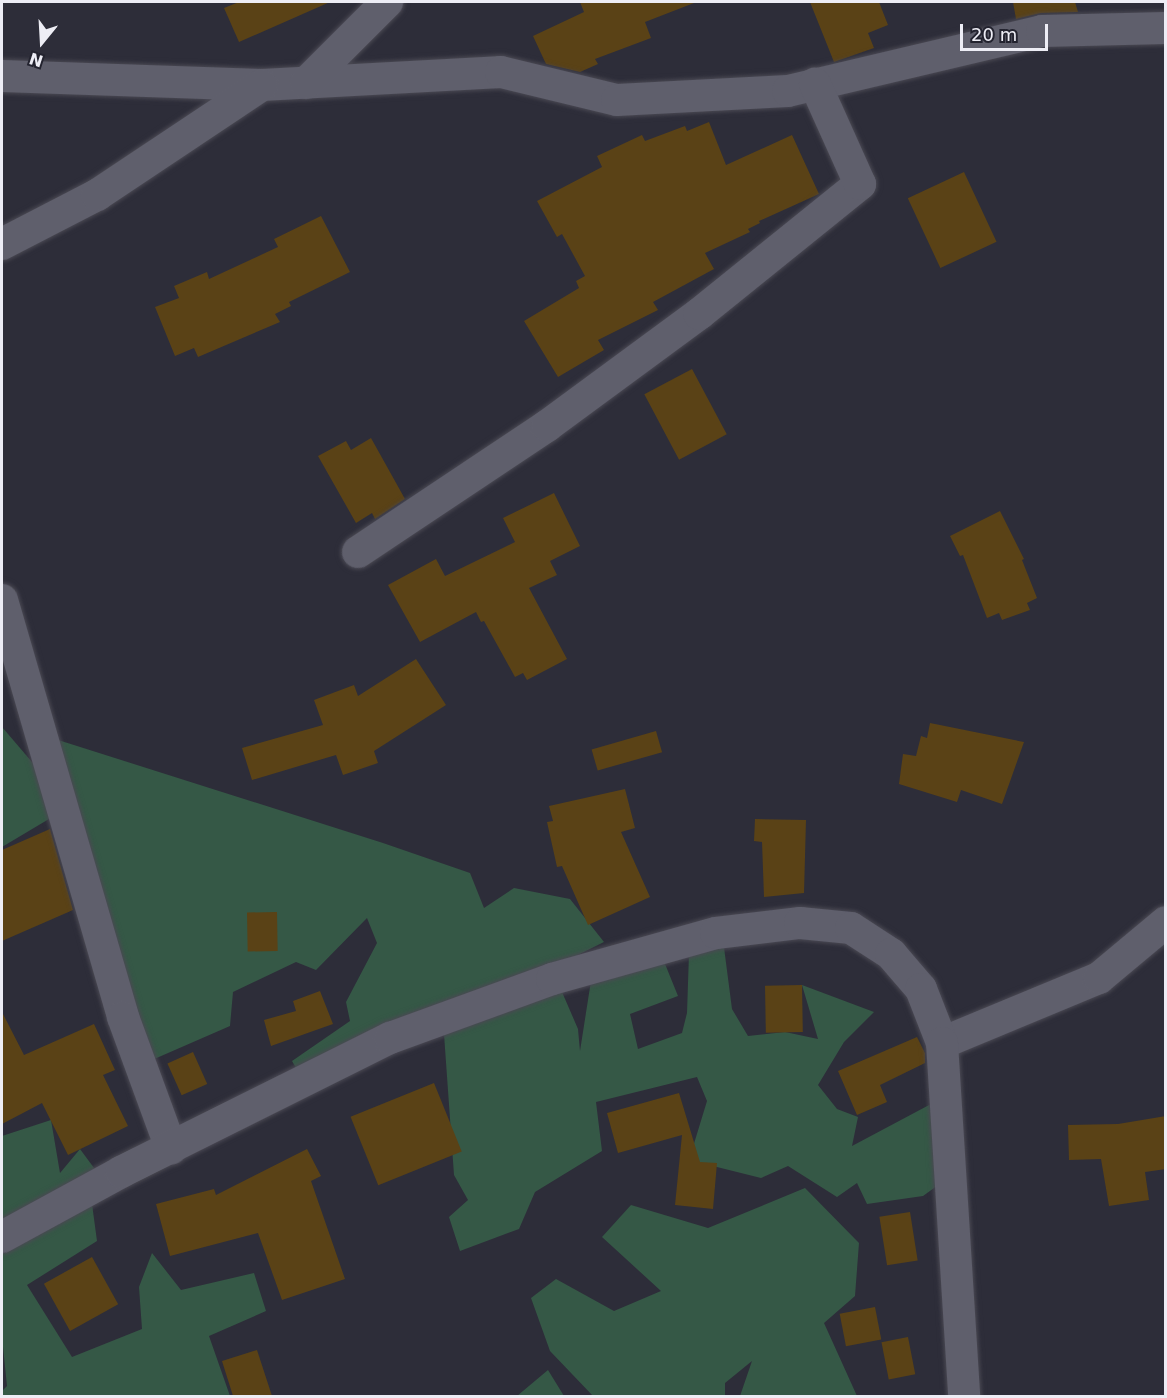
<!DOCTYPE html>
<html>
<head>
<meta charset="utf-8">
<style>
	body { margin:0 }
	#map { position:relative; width:1167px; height:1398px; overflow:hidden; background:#2d2d39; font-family:"DejaVu Sans",sans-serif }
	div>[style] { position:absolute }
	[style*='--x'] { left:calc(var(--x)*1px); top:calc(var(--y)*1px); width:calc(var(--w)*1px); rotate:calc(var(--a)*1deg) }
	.green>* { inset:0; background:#355846 }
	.building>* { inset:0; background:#5a4216; transform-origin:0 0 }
	.roads { filter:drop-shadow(0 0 2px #4a4953) drop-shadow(0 0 2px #4a4953) }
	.street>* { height:32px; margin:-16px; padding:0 16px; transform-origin:16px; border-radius:16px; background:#5f5f6c }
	span { translate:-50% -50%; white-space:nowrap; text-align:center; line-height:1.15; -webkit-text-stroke:4.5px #23232f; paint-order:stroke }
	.frame { position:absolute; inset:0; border:3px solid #ededf5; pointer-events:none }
	.north { position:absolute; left:12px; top:12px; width:60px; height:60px; -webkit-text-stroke:4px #23232f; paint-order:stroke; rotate:198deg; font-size:16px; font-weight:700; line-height:24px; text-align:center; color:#ededf5 }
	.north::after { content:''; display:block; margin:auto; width:21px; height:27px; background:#ededf5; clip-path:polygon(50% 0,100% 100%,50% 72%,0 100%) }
	.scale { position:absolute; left:960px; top:24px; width:88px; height:27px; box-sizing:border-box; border:3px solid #ededf5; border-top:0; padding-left:8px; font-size:18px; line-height:21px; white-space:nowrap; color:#ededf5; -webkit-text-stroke:4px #23232f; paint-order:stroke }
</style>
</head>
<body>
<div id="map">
	<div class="green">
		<div style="clip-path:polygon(2px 727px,38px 769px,54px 816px,2px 847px)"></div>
		<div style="clip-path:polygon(55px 739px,383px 843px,470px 873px,484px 908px,514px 888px,570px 899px,604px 942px,308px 1089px,292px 1061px,350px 1021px,346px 1002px,377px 943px,367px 918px,316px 970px,296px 962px,233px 992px,230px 1026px,152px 1060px)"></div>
		<div style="clip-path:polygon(722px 932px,732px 1009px,748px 1036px,785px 1032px,818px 1039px,802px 985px,874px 1012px,844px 1042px,818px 1085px,837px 1109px,858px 1117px,852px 1146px,946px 1096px,941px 1183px,923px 1196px,867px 1204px,857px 1183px,837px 1197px,788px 1166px,761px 1178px,689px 1160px,707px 1101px,697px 1077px,596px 1102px,602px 1151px,535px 1192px,519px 1229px,460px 1251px,449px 1217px,468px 1200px,454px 1175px,443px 1020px,559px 985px,578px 1029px,580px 1051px,593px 968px,661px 954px,678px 996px,630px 1014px,638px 1049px,682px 1033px,687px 1013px,689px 953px)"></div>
		<div style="clip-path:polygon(51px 1120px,60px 1173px,80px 1149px,97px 1172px,90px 1189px,97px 1241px,27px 1285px,72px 1357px,142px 1329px,139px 1287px,152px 1253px,181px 1290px,254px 1273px,266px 1311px,209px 1336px,230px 1396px,2px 1396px,2px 1391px,7px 1386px,2px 1337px,2px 1136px)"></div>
		<div style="clip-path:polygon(805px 1188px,859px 1243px,855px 1296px,824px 1323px,857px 1396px,740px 1396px,752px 1361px,725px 1383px,725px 1396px,593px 1396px,550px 1351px,531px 1298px,556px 1279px,614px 1311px,661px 1291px,602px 1237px,631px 1205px,708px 1228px)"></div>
		<div style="clip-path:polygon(548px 1370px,564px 1396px,516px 1396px,517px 1396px)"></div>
	</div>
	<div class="building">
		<div style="clip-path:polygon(239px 2px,330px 2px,239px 42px,224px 8px)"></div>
		<div style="clip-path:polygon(580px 2px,693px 2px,694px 3px,645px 22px,651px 38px,595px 59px,598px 64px,580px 72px,546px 64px,533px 36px,584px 12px)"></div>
		<div style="clip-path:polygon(810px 2px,879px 2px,888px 25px,868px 33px,874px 48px,834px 62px)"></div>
		<div style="clip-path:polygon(1013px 2px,1075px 2px,1078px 12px,1041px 13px,1016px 19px)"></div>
		<div style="clip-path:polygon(709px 122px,726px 165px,792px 135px,819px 194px,759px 221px,760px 223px,748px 229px,750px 232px,705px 253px,714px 269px,653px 302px,658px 310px,598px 340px,604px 350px,558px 377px,524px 321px,579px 288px,576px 281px,585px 276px,562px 234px,557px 237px,537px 201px,602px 167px,597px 156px,642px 135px,645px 141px,685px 126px,687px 131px)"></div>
		<div style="left:964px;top:172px;width:77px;height:62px;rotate:65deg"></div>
		<div style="clip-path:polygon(321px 216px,350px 272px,289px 302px,291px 306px,275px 314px,280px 322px,198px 357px,194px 348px,175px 356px,155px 307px,179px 298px,174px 286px,207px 272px,209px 279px,278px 247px,274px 239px)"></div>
		<div style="left:692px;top:369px;width:74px;height:54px;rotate:62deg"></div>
		<div style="clip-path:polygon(371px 438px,405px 499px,375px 519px,372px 513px,356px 523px,318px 456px,346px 441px,351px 450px)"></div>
		<div style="clip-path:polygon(554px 493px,580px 546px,550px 561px,557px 575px,529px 588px,567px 659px,527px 680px,523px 673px,515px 677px,484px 621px,481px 622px,476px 612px,420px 642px,388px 585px,436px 559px,445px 576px,515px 542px,503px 518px)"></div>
		<div style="clip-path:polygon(1000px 511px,1024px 559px,1022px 560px,1037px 598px,1027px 603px,1030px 610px,1002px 620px,999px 613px,987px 618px,963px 555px,960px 556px,950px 536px)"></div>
		<div style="clip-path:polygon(416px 659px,446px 705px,374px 751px,378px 763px,343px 775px,336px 755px,252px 780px,242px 748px,323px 725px,314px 700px,354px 685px,358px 696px)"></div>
		<div style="clip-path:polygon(930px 723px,1024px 742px,1002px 804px,961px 790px,957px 802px,899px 784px,903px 754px,916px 756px,921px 736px,927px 738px)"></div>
		<div style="left:656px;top:731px;width:22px;height:67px;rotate:74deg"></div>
		<div style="clip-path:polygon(625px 789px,635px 828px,621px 832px,650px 897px,588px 925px,562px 866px,557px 867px,547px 822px,553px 821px,549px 806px)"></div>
		<div style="clip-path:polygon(755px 819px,806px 820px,804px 893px,764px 897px,762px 842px,754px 841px)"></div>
		<div style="clip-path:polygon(50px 829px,73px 910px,2px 941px,2px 850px)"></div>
		<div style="left:277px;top:912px;width:39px;height:30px;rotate:89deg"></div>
		<div style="left:802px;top:985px;width:47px;height:37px;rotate:89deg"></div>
		<div style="clip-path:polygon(320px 991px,333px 1024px,271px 1046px,264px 1020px,296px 1011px,293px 1001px)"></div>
		<div style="clip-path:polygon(2px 1012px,24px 1055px,94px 1024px,115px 1070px,103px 1075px,128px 1126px,68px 1155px,42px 1103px,2px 1124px)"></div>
		<div style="clip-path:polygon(917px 1037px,925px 1053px,925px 1063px,880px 1085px,887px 1102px,857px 1115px,838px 1071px)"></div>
		<div style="left:193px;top:1052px;width:35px;height:28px;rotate:66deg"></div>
		<div style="left:434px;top:1083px;width:74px;height:90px;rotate:68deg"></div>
		<div style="clip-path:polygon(679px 1093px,700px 1162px,717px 1163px,713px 1209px,675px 1205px,682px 1135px,618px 1153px,607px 1113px)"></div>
		<div style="clip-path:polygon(1166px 1116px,1166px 1169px,1145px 1172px,1149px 1200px,1109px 1206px,1101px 1159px,1069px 1160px,1068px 1125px,1118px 1124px)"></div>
		<div style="clip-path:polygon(307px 1149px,321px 1176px,311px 1181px,345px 1279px,282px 1300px,258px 1233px,170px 1256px,156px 1204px,214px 1189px,216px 1195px)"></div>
		<div style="left:910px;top:1212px;width:49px;height:31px;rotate:81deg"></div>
		<div style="left:92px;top:1257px;width:54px;height:55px;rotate:61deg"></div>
		<div style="left:875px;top:1307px;width:33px;height:36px;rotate:79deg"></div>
		<div style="left:908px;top:1337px;width:38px;height:27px;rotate:79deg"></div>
		<div style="clip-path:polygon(257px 1350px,272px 1396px,233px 1396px,222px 1361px)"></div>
	</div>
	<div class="roads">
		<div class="street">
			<div style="--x:2;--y:76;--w:260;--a:2"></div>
			<div style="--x:262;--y:85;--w:239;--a:-3.1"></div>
			<div style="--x:501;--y:72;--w:119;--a:13.6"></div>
			<div style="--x:617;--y:100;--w:171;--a:-3"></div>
			<div style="--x:788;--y:91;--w:261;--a:-13.3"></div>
			<div style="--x:1042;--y:31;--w:124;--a:-1.4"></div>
			<div style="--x:306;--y:83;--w:115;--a:-45"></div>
			<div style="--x:2;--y:244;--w:107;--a:-27.3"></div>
			<div style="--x:97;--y:195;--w:198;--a:-33.7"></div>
			<div style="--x:358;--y:552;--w:227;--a:-33.7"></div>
			<div style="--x:547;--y:426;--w:189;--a:-36.4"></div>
			<div style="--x:699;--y:314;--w:207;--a:-38.9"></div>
			<div style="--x:860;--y:184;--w:110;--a:-114.2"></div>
			<div style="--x:2;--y:600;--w:434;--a:73.8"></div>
			<div style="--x:123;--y:1017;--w:140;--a:69.9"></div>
			<div style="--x:942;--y:1043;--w:170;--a:-22.5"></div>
			<div style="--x:1099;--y:978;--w:87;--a:-39.9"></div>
			<div style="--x:2;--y:1237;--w:136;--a:-28.6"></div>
			<div style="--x:121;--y:1172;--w:301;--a:-26.5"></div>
			<div style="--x:390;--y:1038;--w:172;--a:-20"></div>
			<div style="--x:552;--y:979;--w:170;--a:-15.7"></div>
			<div style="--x:716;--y:933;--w:85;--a:-6.8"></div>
			<div style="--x:800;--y:923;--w:51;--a:5.6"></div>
			<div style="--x:851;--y:928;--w:48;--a:33"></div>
			<div style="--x:891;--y:954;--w:46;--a:49.4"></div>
			<div style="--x:921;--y:989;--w:58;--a:68.7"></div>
			<div style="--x:942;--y:1043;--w:354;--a:86.4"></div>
		</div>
	</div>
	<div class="frame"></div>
	<div class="north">N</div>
	<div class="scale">20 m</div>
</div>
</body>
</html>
